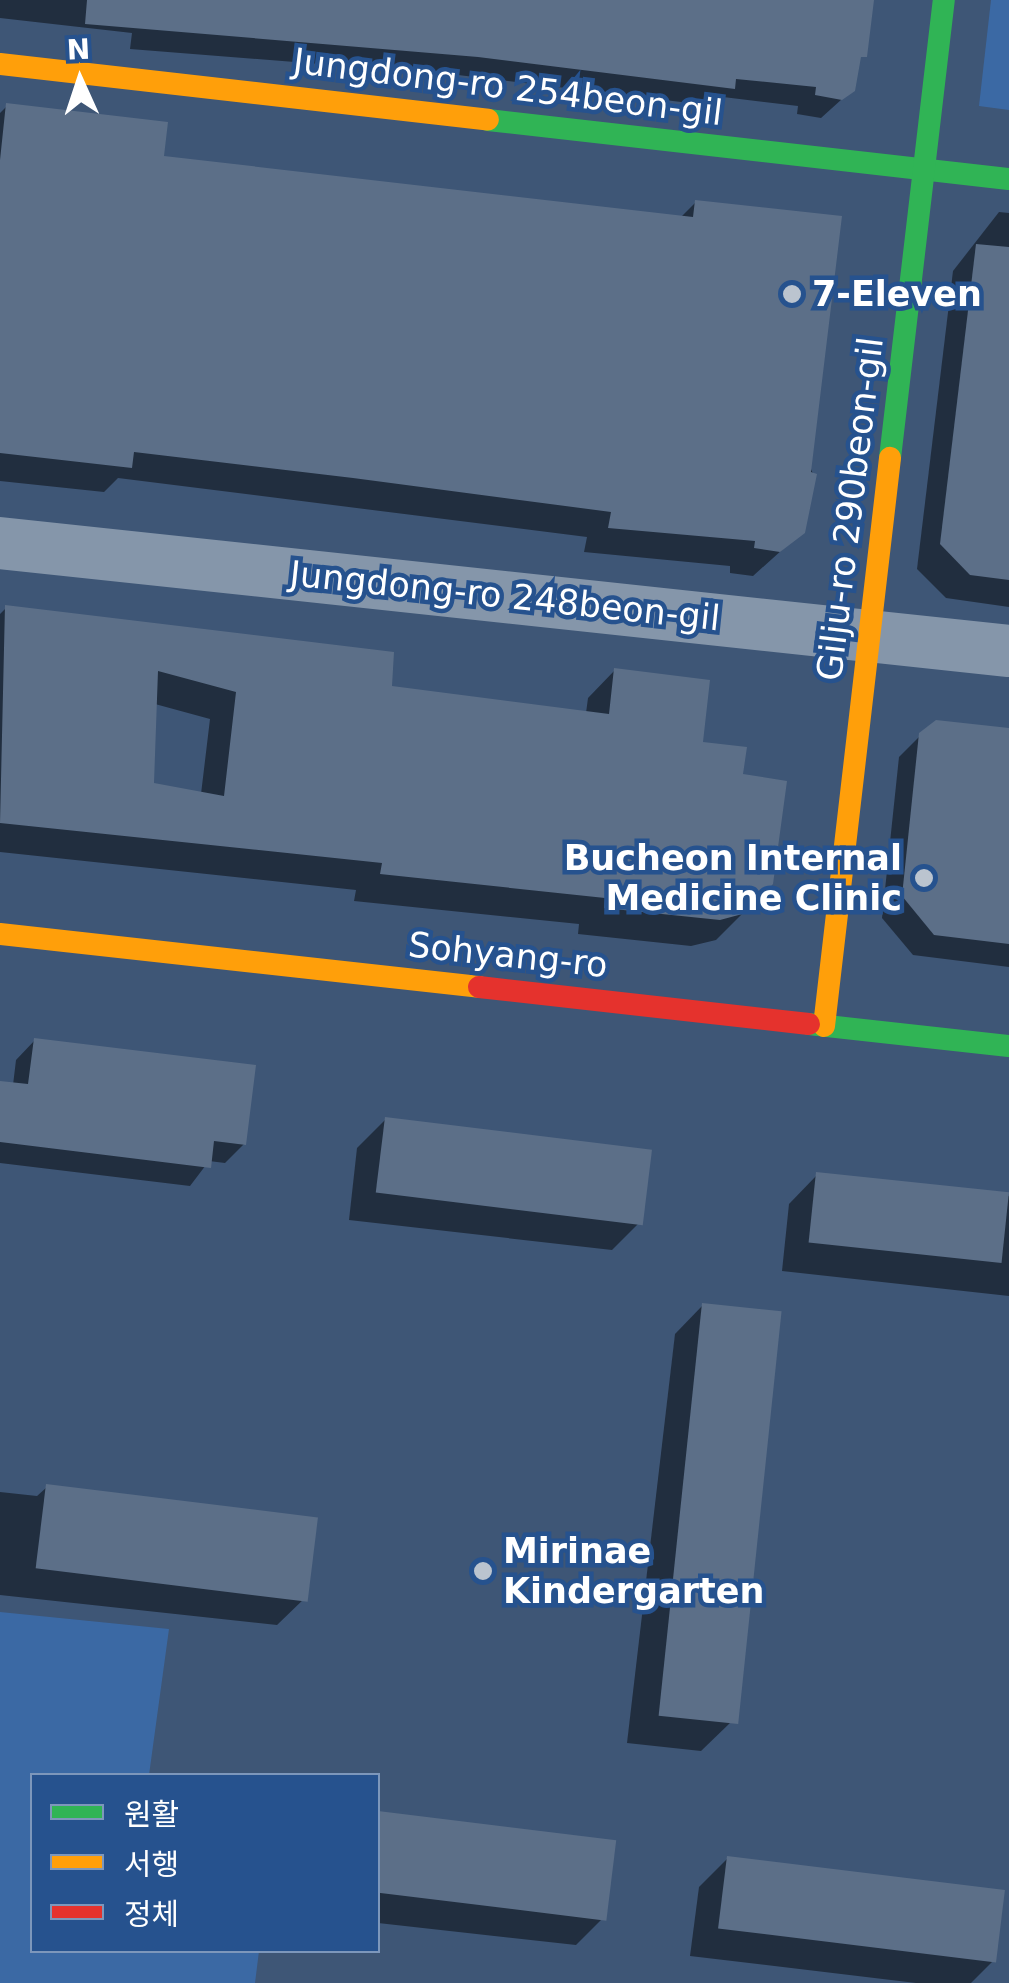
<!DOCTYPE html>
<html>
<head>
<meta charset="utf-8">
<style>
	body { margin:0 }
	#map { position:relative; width:1009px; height:1983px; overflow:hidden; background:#3e5676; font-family:"DejaVu Sans","Noto Sans KR",sans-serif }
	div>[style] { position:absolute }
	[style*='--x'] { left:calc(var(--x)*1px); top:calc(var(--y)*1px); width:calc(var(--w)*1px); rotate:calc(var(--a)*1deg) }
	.green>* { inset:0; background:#3b69a4 }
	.shadow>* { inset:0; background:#0007 }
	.building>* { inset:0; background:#5c6f88; transform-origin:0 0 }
	.street>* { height:52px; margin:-26px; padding:0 26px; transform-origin:26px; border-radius:26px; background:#8596aa }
	.fast>* { height:22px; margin:-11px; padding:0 11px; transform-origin:11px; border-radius:11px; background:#30b455 }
	.slow>* { height:22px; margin:-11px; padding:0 11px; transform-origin:11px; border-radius:11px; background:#ff9f0a }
	.jam>* { height:22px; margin:-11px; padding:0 11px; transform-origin:11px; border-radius:11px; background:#e5322d }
	.dots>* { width:28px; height:28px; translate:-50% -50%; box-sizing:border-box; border:5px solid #26528e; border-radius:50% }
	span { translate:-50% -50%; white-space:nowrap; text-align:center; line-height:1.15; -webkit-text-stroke:9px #26528e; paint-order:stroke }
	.street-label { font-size:35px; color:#fff }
	.poi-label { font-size:35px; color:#fff; font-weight:700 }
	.left { translate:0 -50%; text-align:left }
	.right { translate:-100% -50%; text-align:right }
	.legend { position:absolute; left:30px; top:1773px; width:350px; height:180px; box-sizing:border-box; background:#26528e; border:2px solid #7d97bb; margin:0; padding:12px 18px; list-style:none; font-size:30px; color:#fff }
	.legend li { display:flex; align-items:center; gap:20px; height:50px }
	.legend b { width:50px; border:2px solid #7d97bb }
	.north { position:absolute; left:30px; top:30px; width:100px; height:100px; -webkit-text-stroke:8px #26528e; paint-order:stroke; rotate:357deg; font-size:28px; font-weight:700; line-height:40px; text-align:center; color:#fff }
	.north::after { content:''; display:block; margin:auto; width:35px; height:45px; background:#fff; clip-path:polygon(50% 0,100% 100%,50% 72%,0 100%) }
</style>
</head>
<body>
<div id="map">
	<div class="green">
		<div style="clip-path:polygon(991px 0,1009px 0,1009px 110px,979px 106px)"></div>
		<div style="clip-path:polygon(0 1612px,169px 1629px,149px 1775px,32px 1776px,32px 1950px,259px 1951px,255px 1983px,0 1983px)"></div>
	</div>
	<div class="shadow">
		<div style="clip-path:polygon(0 0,871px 0,852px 90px,821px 118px,797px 114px,798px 106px,723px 97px,714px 106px,458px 75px,130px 49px,132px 33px,0 18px)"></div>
		<div style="clip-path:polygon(7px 106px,161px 158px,680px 218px,696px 202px,814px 476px,803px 531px,753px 576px,730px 573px,730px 566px,584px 552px,587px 537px,118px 478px,104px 492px,0 481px,0 113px)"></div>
		<div style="clip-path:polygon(999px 212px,1009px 213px,1009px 607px,946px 598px,917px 569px,953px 271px)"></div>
		<div style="clip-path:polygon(evenodd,6px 608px,389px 688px,586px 713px,588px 698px,615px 670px,740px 776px,744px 912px,716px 940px,691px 946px,578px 934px,579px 924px,354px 901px,356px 890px,0 852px,0 614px,6px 608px,155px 704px,210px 719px,201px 794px,152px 785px,155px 704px)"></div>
		<div style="clip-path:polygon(1009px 731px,1009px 967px,913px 955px,882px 918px,899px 757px,921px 735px)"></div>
		<div style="clip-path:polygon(35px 1040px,244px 1144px,225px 1163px,209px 1161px,190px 1186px,0 1163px,0 1084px,13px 1085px,16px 1060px)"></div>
		<div style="clip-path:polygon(386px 1119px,641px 1221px,612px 1250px,349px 1220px,357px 1148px)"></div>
		<div style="clip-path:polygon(817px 1175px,1009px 1196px,1009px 1296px,782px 1271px,789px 1204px)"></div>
		<div style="clip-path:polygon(703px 1305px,730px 1723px,701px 1751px,627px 1743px,675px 1334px)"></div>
		<div style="clip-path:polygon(47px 1487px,306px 1597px,277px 1625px,0 1595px,0 1492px,37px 1496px)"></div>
		<div style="clip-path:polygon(378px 1814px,614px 1841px,605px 1916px,576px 1945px,378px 1923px)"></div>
		<div style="clip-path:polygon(728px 1858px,994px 1960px,971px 1983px,916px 1983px,690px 1956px,699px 1887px)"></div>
	</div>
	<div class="building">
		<div style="clip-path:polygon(87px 0,874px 0,867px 57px,861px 57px,855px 91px,842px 100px,815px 95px,816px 87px,736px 79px,735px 89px,478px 57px,85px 24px)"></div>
		<div style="clip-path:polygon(6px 103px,168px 122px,164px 156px,693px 217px,695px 200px,842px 216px,811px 472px,817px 474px,805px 533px,780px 552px,754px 548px,755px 541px,608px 528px,611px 512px,353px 478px,134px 452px,132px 468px,0 453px,0 160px)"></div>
		<div style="clip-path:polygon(976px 244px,1009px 247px,1009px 580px,970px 575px,940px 544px)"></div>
		<div style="clip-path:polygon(evenodd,5px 605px,394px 652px,392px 686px,609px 714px,614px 668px,710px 680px,703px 742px,747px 747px,743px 774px,787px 781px,773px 884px,746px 913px,720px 920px,604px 908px,605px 898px,380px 874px,382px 863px,0 823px,5px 605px,158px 671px,236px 692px,224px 796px,154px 783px,158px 671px)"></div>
		<div style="clip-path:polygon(936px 720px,1009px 728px,1009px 944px,934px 935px,902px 896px,919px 733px)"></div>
		<div style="clip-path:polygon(34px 1038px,256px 1065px,246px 1145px,214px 1141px,211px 1168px,0 1142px,0 1081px,28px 1084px)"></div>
		<div style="left:385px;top:1117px;width:269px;height:76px;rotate:7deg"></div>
		<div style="left:816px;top:1172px;width:194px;height:71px;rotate:6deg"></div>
		<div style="left:702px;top:1303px;width:80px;height:415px;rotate:6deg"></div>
		<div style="left:46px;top:1484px;width:274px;height:85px;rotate:7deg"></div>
		<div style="left:378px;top:1811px;width:240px;height:81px;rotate:7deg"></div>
		<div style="left:727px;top:1856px;width:280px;height:73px;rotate:7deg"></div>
	</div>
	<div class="street">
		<div style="--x:0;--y:543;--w:1015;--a:6.11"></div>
	</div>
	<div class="fast">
		<div style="--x:488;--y:120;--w:524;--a:6.46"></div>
		<div style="--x:890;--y:458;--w:461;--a:-83.3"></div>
		<div style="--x:809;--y:1024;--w:201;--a:6.3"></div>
	</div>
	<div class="slow">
		<div style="--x:0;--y:64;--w:491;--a:6.5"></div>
		<div style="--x:0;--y:934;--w:482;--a:6.3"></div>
		<div style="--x:824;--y:1026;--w:572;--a:-83.37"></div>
	</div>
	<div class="jam">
		<div style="--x:479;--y:987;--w:332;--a:6.4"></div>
	</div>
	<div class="dots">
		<div style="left:792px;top:294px;background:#bbc4cf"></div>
		<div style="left:924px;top:878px;background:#bbc4cf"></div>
		<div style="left:483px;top:1571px;background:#bbc4cf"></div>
	</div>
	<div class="street-label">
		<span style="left:508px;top:87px;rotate:7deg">Jungdong-ro 254beon-gil</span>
		<span style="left:850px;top:509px;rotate:-83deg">Gilju-ro 290beon-gil</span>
		<span style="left:505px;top:596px;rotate:6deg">Jungdong-ro 248beon-gil</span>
		<span style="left:508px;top:955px;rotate:6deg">Sohyang-ro</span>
	</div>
	<div class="poi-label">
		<span class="left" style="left:812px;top:294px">7-Eleven</span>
		<span class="right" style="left:902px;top:878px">Bucheon Internal<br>Medicine Clinic</span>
		<span class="left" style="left:503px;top:1571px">Mirinae<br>Kindergarten</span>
	</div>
	<ul class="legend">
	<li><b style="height:12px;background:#30b455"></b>원활</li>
	<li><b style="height:12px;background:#ff9f0a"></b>서행</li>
	<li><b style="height:12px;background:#e5322d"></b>정체</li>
	</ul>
	<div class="north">N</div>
</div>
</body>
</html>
